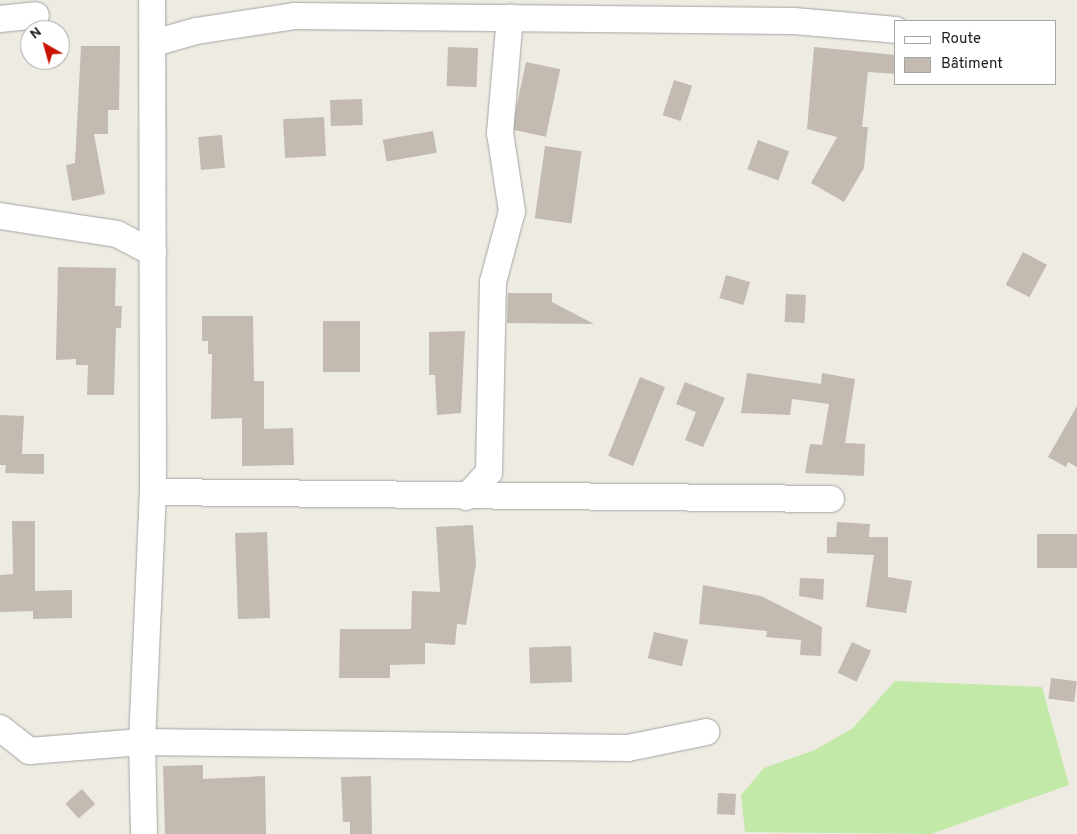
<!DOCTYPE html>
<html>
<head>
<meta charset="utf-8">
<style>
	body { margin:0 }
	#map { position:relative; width:1077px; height:834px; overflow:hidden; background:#eeebe2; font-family:Overpass,sans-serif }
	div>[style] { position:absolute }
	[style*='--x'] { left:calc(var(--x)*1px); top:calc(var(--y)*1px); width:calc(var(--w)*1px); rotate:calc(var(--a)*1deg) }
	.grass>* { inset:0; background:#c2e9a7 }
	.building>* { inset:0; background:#c3bab2; transform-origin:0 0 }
	.roads { filter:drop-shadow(0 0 1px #a4a4a4) drop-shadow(0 0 1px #a4a4a4) }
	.minor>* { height:26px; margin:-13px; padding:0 13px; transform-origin:13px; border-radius:13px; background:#fff }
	span { translate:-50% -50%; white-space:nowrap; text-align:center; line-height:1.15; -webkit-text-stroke:4px #fff; paint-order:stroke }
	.legend { position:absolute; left:894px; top:20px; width:162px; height:65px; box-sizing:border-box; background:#fff; border:1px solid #a5a5a5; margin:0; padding:6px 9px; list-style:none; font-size:15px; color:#1d1d1d }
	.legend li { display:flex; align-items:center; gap:10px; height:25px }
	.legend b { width:25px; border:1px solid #a5a5a5 }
	.north { position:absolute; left:20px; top:20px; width:50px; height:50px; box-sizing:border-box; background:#fff; border:1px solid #a5a5a5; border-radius:50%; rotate:322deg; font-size:14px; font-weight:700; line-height:20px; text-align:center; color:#1d1d1d }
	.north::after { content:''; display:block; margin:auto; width:18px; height:22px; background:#c91100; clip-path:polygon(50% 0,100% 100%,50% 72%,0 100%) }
</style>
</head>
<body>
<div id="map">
	<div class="grass">
		<div style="clip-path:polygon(895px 681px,1042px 687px,1069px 785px,931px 834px,745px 832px,741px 795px,764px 768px,815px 750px,853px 728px)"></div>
	</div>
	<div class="building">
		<div style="clip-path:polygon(81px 46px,120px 46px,119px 110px,108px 110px,108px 134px,94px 134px,105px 194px,72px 201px,66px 165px,75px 163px)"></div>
		<div style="left:448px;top:47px;width:30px;height:39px;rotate:2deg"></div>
		<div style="clip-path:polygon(814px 47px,896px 55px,896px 74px,868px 72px,862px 127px,868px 127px,864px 168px,844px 202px,811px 183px,837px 137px,807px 129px)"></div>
		<div style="left:526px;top:62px;width:35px;height:69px;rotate:12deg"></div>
		<div style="left:674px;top:80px;width:19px;height:37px;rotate:18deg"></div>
		<div style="left:362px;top:99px;width:26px;height:32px;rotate:88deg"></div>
		<div style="left:324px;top:117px;width:39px;height:41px;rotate:87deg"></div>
		<div style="left:433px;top:131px;width:22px;height:51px;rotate:80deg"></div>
		<div style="left:222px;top:135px;width:33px;height:24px;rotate:85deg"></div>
		<div style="left:758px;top:140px;width:33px;height:31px;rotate:20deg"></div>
		<div style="left:545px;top:146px;width:37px;height:73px;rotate:8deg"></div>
		<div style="left:1023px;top:252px;width:27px;height:37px;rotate:28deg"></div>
		<div style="clip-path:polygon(58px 267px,116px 268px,115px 306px,122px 306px,121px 328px,116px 328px,114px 395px,87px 395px,88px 365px,76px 365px,76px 359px,56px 360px)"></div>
		<div style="left:726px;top:275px;width:25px;height:24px;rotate:16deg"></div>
		<div style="clip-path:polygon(508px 293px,552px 293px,552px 302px,594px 324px,507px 323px)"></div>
		<div style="left:786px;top:294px;width:20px;height:28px;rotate:3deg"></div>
		<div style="clip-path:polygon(202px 316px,253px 316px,254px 381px,264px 381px,264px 429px,293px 428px,294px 465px,242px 466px,242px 418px,211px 419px,212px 354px,208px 354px,208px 341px,202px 341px)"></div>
		<div style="left:323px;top:321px;width:37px;height:51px"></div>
		<div style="clip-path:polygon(465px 331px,461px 413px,437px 415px,435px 375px,429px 375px,429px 332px)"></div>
		<div style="clip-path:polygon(747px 373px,821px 384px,822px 373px,855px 379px,845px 443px,865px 444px,864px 476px,805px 473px,810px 444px,822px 445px,829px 404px,792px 399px,790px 415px,741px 413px)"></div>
		<div style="left:640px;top:377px;width:27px;height:85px;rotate:22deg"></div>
		<div style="clip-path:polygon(685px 382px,725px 398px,703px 447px,685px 440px,696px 412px,676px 404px)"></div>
		<div style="clip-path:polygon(1077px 406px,1077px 467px,1068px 462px,1066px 467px,1048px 457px)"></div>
		<div style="clip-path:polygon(0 415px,24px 416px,22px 454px,44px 454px,44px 474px,5px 473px,6px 465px,0 465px)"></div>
		<div style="clip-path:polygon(12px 521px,35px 521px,35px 591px,72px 590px,72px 618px,33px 619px,33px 611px,0 612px,0 575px,13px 574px)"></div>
		<div style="clip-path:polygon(837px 522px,870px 524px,869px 537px,888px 537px,888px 577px,912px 581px,906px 613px,866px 607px,874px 555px,827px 553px,827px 537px,836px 537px)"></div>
		<div style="clip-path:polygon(473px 525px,476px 564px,466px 625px,457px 624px,455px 645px,425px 643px,425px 664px,390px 665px,390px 678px,339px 678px,340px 629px,411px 629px,412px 591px,440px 592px,436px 527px)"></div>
		<div style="left:267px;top:532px;width:86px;height:32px;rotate:88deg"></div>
		<div style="left:1077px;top:534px;width:34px;height:40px;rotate:90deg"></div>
		<div style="clip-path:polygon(800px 578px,824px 579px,823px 600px,799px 596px)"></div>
		<div style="clip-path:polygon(703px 585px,761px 596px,822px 627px,821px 656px,800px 655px,801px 640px,766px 637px,767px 631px,699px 624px)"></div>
		<div style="left:654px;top:632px;width:35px;height:27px;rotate:13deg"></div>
		<div style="left:852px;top:642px;width:21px;height:34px;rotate:25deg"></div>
		<div style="left:571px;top:646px;width:36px;height:42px;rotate:88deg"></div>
		<div style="left:1051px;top:678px;width:26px;height:21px;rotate:7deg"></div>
		<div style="clip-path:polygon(203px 765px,203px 779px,265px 776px,266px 834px,165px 834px,163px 766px)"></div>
		<div style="clip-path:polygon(371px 776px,372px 834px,350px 834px,350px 822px,343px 822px,341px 777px)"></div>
		<div style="left:82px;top:789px;width:20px;height:22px;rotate:49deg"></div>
		<div style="left:718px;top:793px;width:18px;height:21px;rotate:3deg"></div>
	</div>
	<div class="roads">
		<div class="minor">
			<div style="--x:0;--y:19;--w:36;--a:-6"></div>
			<div style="--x:154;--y:43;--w:44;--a:-15.9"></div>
			<div style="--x:196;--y:31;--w:99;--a:-8.7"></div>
			<div style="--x:294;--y:16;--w:500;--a:0.57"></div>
			<div style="--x:794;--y:21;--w:102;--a:5"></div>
			<div style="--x:0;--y:216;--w:118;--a:8.7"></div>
			<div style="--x:117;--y:234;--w:41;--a:27.8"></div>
			<div style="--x:153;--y:492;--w:678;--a:0.59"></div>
			<div style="--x:466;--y:497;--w:34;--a:-47"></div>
			<div style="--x:489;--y:472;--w:190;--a:-88.8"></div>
			<div style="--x:493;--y:282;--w:73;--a:-75"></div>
			<div style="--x:512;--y:211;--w:79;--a:-98.7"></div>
			<div style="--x:500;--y:133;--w:116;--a:-85.1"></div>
			<div style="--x:0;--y:728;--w:37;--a:38"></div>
			<div style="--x:29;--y:751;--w:113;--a:-4.6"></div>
			<div style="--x:142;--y:742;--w:486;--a:0.7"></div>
			<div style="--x:628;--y:748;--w:80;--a:-11.6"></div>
			<div style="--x:144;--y:834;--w:92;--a:-91.2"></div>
			<div style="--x:142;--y:742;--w:250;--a:-87.5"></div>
			<div style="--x:153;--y:492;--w:492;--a:-90.1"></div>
		</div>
	</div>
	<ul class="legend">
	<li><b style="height:6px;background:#fff"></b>Route</li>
	<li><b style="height:14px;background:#c3bab2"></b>Bâtiment</li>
	</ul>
	<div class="north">N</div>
</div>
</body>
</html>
